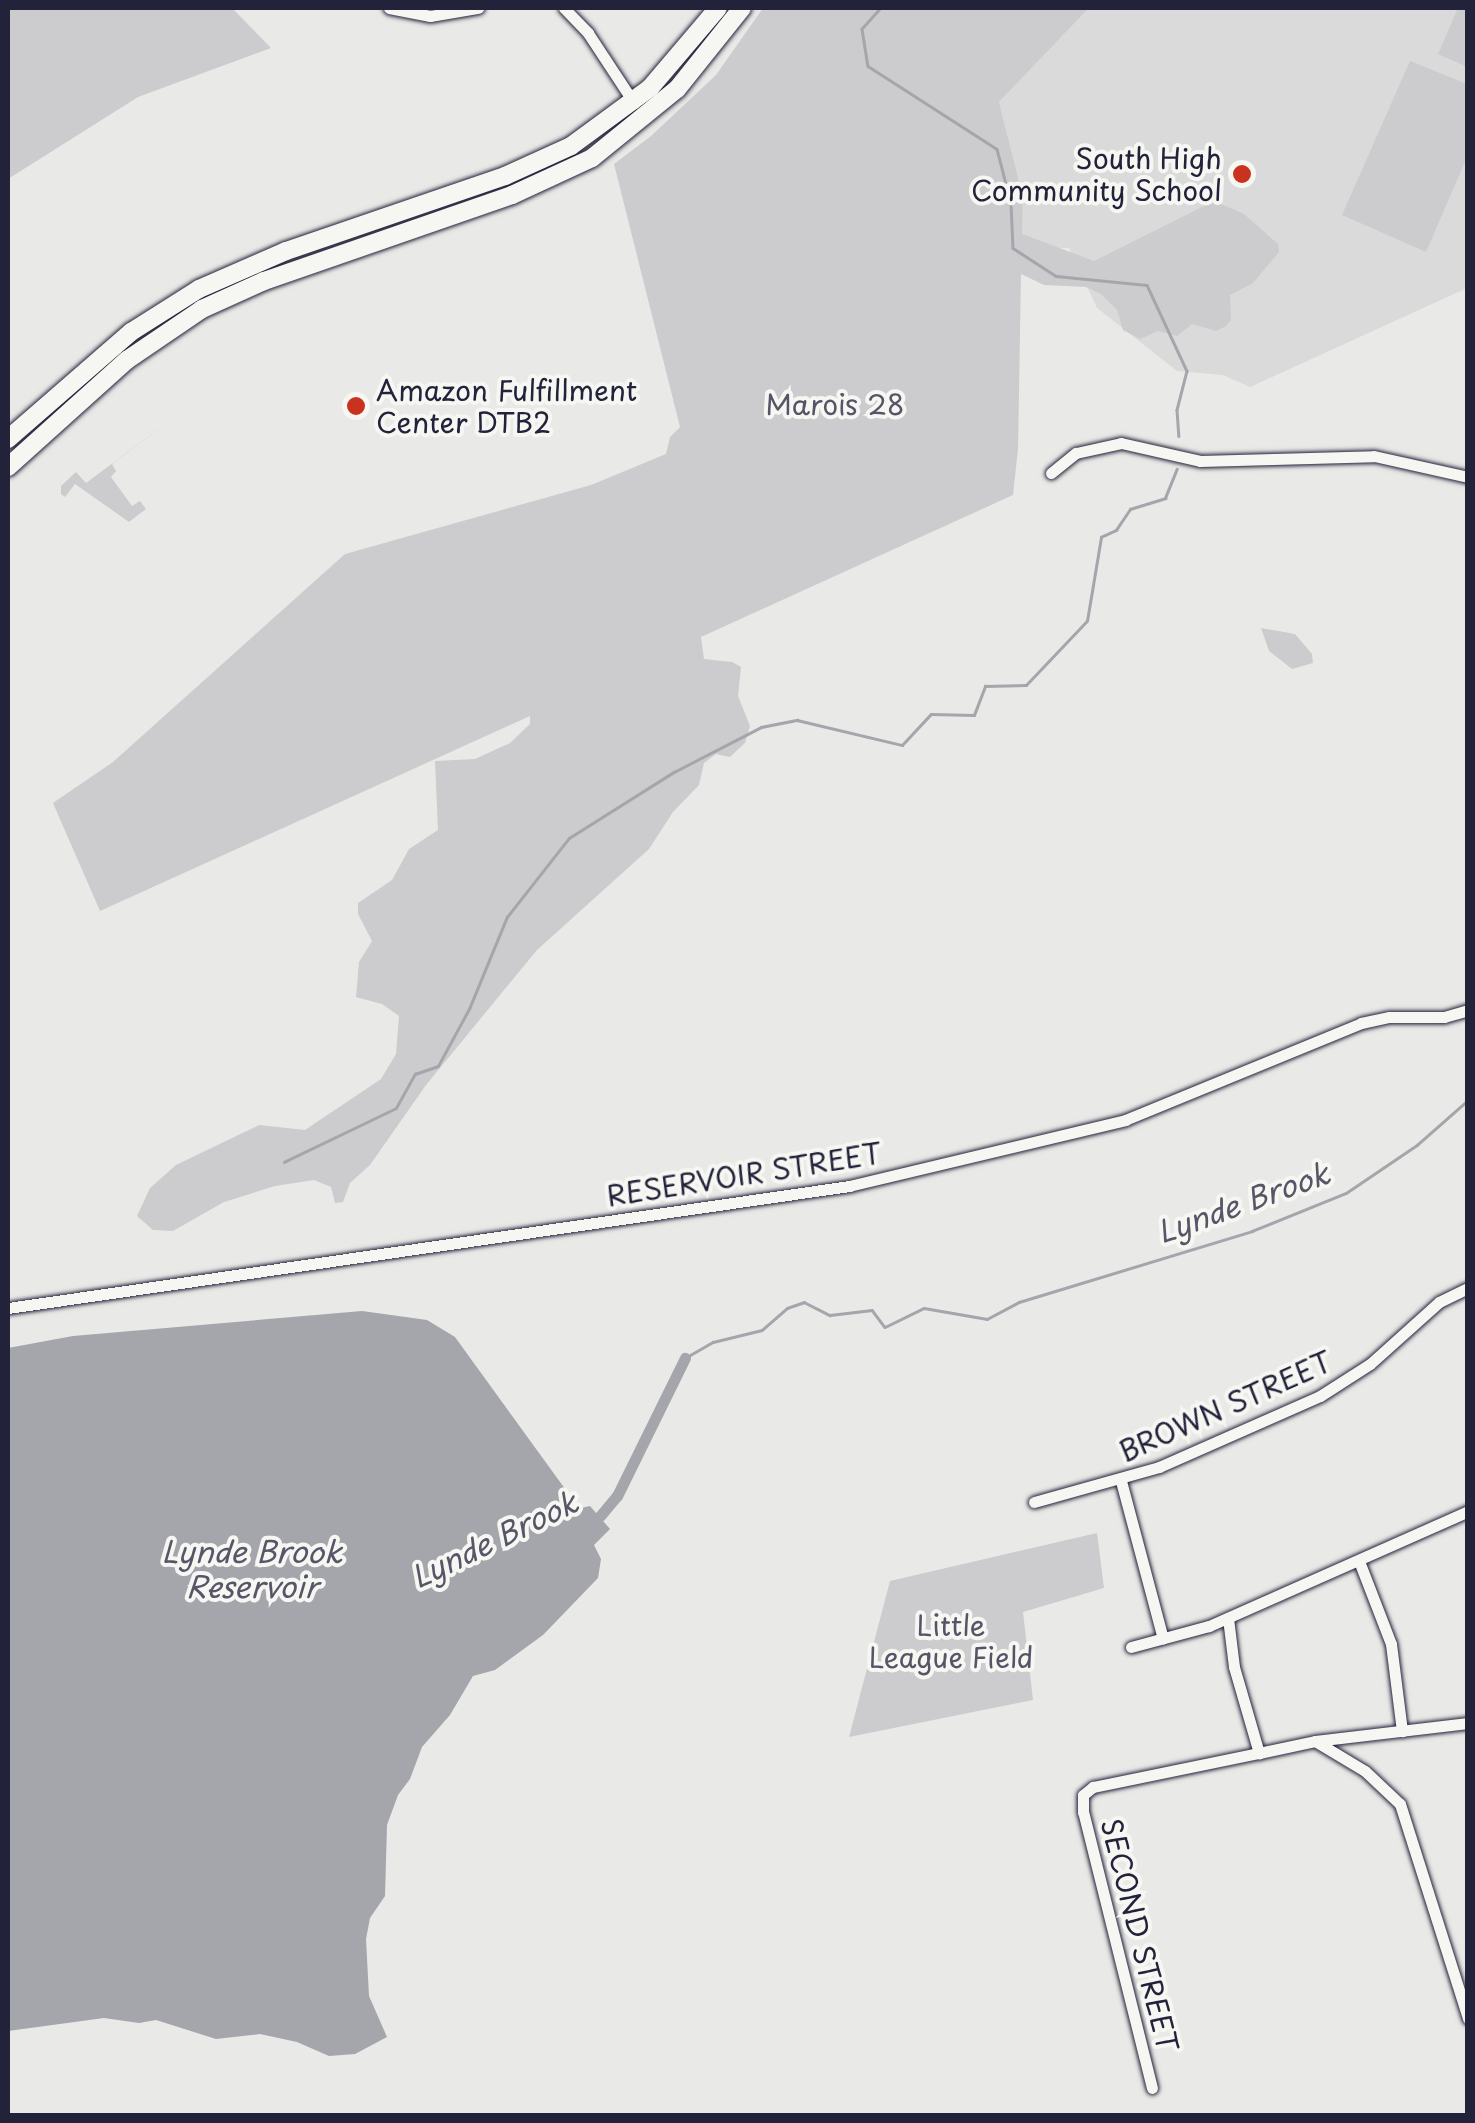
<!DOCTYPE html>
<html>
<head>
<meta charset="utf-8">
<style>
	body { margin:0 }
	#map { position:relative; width:1475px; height:2123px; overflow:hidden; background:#e9e9e7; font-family:"Playpen Sans",sans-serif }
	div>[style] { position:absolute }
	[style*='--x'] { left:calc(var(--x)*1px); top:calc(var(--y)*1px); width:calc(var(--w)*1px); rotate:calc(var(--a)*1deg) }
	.built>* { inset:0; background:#dadada }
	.green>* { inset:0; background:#ccccce }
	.water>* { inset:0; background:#a5a5ac }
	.stream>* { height:2.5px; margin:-1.25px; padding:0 1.25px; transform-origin:1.25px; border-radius:1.25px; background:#a5a5ac }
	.canal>* { height:11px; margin:-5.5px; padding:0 5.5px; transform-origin:5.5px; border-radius:5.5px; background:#a5a5ac }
	.roads { filter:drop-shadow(0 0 2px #22223b) drop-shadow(0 0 2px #22223b) }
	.minor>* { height:11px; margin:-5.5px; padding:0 5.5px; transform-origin:5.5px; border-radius:5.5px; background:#f6f6f2 }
	.secondary>* { height:18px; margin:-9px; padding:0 9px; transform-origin:9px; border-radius:9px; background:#f6f6f2 }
	.dots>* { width:28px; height:28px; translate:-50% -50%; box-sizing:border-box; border:5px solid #f6f6f2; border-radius:50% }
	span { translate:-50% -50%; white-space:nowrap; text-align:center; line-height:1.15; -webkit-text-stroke:8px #f6f6f2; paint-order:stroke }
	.poi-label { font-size:28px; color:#22223b }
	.right { translate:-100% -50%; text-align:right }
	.left { translate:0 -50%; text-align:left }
	.park-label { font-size:28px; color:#555567 }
	.street-label { font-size:28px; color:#22223b }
	.water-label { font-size:30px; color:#565668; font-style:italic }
	.frame { position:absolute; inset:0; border:10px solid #22223b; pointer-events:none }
</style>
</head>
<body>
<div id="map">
	<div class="built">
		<div style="clip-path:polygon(1089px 8px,1467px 8px,1467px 288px,1250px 387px,1223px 375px,1177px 371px,1097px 308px,1069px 248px,1021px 248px,1023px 197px,999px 102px)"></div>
	</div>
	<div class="green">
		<div style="clip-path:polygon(8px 8px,232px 8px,271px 48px,138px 97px,8px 179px)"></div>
		<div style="clip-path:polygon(763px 8px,1089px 8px,999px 102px,1023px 197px,1022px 234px,1094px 261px,1214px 201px,1244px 214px,1278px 244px,1279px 252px,1253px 283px,1230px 295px,1231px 320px,1226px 326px,1216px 331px,1192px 324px,1177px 336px,1158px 331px,1140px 339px,1123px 330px,1117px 310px,1101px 294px,1086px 287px,1044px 285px,1021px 274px,1018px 449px,1013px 495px,701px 637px,704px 659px,732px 662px,741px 667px,738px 696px,750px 726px,745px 743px,730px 757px,716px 754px,704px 763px,699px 785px,673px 812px,649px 849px,537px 950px,426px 1085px,370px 1165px,350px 1183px,343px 1202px,335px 1203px,331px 1187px,314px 1180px,275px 1186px,224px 1202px,173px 1231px,153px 1230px,137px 1216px,150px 1188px,176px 1165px,259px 1125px,305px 1130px,381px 1079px,396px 1054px,399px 1016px,382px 1004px,356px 997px,359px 962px,372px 941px,358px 914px,358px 903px,392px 880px,409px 849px,438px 830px,435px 761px,475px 759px,510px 743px,530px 724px,530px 716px,100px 911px,53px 803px,113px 762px,345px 554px,591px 485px,666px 454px,670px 437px,680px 427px,614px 164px,651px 136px,716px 75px)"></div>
		<div style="clip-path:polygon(1458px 8px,1467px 8px,1467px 67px,1438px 54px)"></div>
		<div style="clip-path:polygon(1410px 61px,1467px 84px,1467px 157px,1426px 252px,1342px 215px)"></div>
		<div style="clip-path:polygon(199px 399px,112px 464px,116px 471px,111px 477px,132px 506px,140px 501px,146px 509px,129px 522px,75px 484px,65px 497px,61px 494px,61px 486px,76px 472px,86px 483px)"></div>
		<div style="clip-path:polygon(1261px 628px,1295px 634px,1312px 654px,1313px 663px,1292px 669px,1269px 651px)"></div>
		<div style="clip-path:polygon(1097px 1533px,1104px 1588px,1023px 1612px,1033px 1700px,849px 1737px,890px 1581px)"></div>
	</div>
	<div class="water">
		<div style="clip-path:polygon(362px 1311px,427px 1320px,455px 1337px,576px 1504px,581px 1508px,590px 1506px,610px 1529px,594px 1545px,601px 1559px,598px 1578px,543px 1635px,495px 1670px,473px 1676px,450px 1715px,422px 1747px,410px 1779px,398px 1795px,387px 1825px,385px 1896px,370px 1918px,366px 1939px,369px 1996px,387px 2037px,355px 2054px,329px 2056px,297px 2042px,260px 2034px,216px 2039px,156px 2020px,139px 2023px,104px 2018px,8px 2031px,8px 1348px,73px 1336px)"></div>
	</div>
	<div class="stream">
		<div style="--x:881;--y:8;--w:28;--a:132"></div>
		<div style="--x:862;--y:29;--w:37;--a:81"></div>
		<div style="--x:868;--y:66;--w:153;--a:32.8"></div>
		<div style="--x:997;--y:149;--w:56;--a:75.5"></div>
		<div style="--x:1011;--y:203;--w:45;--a:87.5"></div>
		<div style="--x:1013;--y:248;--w:51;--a:33.1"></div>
		<div style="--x:1056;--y:276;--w:91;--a:5.6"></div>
		<div style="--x:1147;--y:285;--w:95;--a:65.1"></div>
		<div style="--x:1187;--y:371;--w:40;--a:104.4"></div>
		<div style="--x:1177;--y:410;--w:26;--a:86"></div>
		<div style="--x:284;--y:1162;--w:124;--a:-25.7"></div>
		<div style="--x:396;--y:1108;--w:39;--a:-61"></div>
		<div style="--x:415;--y:1074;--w:24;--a:-19"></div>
		<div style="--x:438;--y:1066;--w:65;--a:-61.5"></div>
		<div style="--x:469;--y:1009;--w:100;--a:-67.6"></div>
		<div style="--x:507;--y:917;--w:100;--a:-51.9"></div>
		<div style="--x:569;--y:838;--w:124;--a:-32.2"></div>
		<div style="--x:674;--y:772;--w:98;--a:-27.3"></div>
		<div style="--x:761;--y:727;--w:37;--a:-11"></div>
		<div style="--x:797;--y:720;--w:108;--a:13.4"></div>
		<div style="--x:902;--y:745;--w:42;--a:-46.9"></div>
		<div style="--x:931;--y:714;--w:43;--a:1.3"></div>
		<div style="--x:974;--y:715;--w:31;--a:-69"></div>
		<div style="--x:985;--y:686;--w:41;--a:-1.4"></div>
		<div style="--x:1026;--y:685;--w:88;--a:-46.4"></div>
		<div style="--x:1087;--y:621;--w:85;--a:-80.5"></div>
		<div style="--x:1101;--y:537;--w:17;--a:-25"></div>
		<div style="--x:1116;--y:530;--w:25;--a:-56"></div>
		<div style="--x:1130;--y:509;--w:37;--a:-17"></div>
		<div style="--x:1165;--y:498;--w:31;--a:-68"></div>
		<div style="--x:685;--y:1358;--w:32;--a:-30"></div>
		<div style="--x:713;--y:1342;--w:50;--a:-13.8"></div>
		<div style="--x:762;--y:1330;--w:33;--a:-41"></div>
		<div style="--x:787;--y:1308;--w:18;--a:-19"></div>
		<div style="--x:804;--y:1302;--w:29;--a:27"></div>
		<div style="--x:830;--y:1315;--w:42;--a:-6.8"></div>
		<div style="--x:872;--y:1310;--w:21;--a:53"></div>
		<div style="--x:885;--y:1327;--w:43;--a:-26"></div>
		<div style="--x:924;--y:1308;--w:64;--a:9.9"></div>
		<div style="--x:987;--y:1319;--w:36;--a:-28"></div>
		<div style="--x:1019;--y:1302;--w:244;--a:-16.9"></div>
		<div style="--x:1252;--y:1231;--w:101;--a:-22"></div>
		<div style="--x:1346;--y:1193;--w:86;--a:-34.1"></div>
		<div style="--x:1417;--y:1145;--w:68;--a:-41.4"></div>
	</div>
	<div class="canal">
		<div style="--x:600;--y:1516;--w:26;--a:-50"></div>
		<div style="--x:617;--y:1496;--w:154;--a:-63.8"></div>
	</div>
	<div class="roads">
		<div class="minor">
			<div style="--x:389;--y:8;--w:42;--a:11"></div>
			<div style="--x:430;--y:16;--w:49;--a:-9.5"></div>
			<div style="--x:564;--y:8;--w:35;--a:46"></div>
			<div style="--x:588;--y:33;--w:84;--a:56.7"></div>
			<div style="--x:1051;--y:473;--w:32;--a:-39"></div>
			<div style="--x:1076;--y:453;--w:46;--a:-12.5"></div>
			<div style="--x:1121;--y:443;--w:81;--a:12.8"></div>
			<div style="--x:1200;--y:461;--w:174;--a:-1.6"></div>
			<div style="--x:1374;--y:456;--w:96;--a:12.6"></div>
			<div style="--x:8;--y:1308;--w:850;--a:-8.25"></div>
			<div style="--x:849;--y:1186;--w:284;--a:-13.4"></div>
			<div style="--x:1125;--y:1120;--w:255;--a:-22.3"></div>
			<div style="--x:1361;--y:1023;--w:29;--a:-12"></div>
			<div style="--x:1389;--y:1017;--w:55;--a:0"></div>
			<div style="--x:1444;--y:1017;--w:25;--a:-16"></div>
			<div style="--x:1121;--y:1481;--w:163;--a:75.1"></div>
			<div style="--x:1034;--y:1502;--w:130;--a:-15.6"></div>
			<div style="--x:1159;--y:1467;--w:176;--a:-23.8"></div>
			<div style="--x:1320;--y:1396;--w:59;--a:-32.6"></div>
			<div style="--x:1370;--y:1364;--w:93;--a:-41.9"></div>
			<div style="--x:1439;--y:1302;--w:32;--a:-26"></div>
			<div style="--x:1359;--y:1561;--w:89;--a:68.9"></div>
			<div style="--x:1391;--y:1644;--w:88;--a:82.8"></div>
			<div style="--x:1228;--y:1618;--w:49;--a:83"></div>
			<div style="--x:1234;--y:1667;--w:90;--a:73.8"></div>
			<div style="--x:1259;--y:1753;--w:57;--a:-12.1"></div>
			<div style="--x:1315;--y:1741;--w:58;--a:31"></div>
			<div style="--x:1365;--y:1771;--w:48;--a:43.3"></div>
			<div style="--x:1400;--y:1804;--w:225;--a:72.4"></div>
			<div style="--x:1131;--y:1647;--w:81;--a:-15.1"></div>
			<div style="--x:1209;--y:1626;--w:283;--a:-23.9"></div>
			<div style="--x:1315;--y:1741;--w:154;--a:-6.7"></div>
			<div style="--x:1152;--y:2088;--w:284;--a:-104"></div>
			<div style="--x:1083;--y:1812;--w:17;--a:-90"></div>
			<div style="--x:1083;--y:1795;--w:13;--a:-39"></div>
			<div style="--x:1093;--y:1787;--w:169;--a:-11.6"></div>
		</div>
		<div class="secondary">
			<div style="--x:8;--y:439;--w:163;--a:-41"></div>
			<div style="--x:131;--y:332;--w:80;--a:-32.3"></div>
			<div style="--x:199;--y:289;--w:95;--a:-23.6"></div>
			<div style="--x:286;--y:251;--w:231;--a:-18.9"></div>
			<div style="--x:505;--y:176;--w:72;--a:-24.4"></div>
			<div style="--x:571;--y:146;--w:98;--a:-36.3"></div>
			<div style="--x:650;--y:88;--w:105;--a:-49.6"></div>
			<div style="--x:8;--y:467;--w:160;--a:-42"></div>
			<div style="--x:127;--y:360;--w:91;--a:-34.2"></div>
			<div style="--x:202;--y:309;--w:68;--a:-24.3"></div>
			<div style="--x:264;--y:281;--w:262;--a:-19.1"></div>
			<div style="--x:512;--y:195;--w:88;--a:-24.8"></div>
			<div style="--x:592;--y:158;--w:109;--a:-39.1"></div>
			<div style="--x:677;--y:89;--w:104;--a:-51.3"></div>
		</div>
	</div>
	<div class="dots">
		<div style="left:1242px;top:174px;background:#c8321e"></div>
		<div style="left:356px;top:406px;background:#c8321e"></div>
	</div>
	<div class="poi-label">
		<span class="right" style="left:1222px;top:174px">South High<br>Community School</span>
		<span class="left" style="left:376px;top:406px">Amazon Fulfillment<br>Center DTB2</span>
	</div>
	<div class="park-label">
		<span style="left:835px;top:404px">Marois 28</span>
		<span style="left:951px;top:1641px">Little<br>League Field</span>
	</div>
	<div class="street-label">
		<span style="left:744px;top:1174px;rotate:-9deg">RESERVOIR STREET</span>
		<span style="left:1225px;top:1406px;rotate:-24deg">BROWN STREET</span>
		<span style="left:1140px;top:1935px;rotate:76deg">SECOND STREET</span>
	</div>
	<div class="water-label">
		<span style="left:1243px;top:1202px;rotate:-20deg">Lynde Brook</span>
		<span style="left:494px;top:1539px;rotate:-26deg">Lynde Brook</span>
		<span style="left:252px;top:1568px">Lynde Brook<br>Reservoir</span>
	</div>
	<div class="frame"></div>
</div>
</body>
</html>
